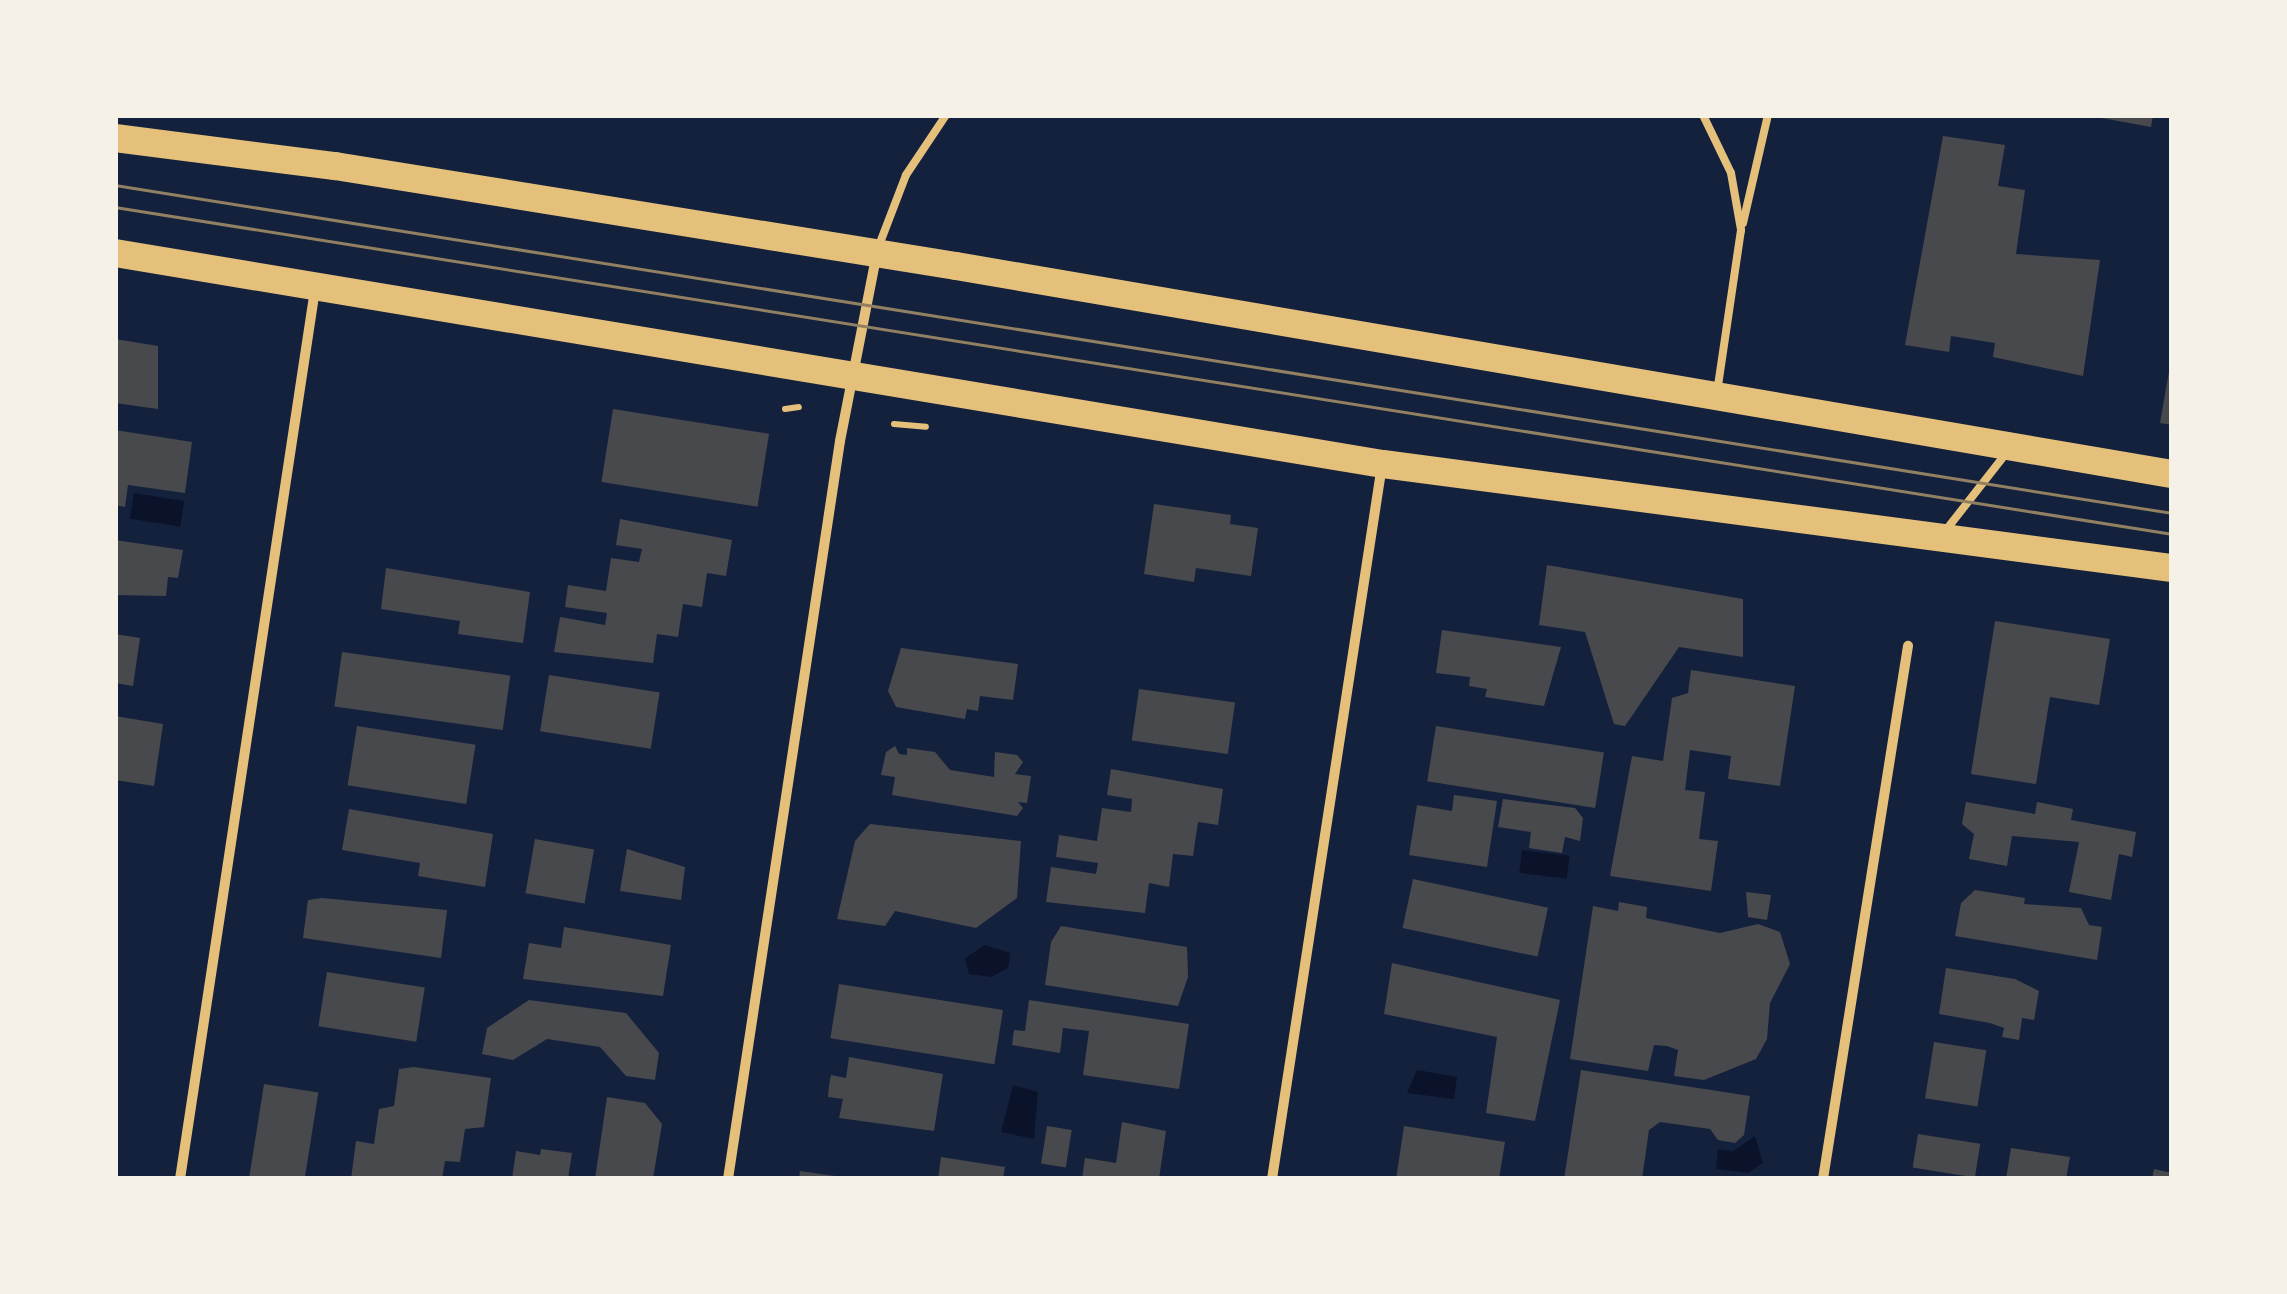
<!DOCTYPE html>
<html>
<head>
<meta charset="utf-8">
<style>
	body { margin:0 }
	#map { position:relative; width:2287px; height:1294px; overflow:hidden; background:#14213d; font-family:"Open Sans",sans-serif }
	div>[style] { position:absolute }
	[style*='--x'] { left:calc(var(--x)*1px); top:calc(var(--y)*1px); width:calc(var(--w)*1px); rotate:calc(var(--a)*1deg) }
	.water>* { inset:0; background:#0b132b; transform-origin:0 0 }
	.building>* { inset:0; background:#48494c; transform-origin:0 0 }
	.path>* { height:6px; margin:-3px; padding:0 3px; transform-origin:3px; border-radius:3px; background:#e5c07b }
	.service>* { height:8px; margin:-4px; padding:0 4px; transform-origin:4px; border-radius:4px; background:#e5c07b }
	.minor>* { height:10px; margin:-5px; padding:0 5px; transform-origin:5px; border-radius:5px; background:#e5c07b }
	.trunk>* { height:28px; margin:-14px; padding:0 14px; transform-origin:14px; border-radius:14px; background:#e5c07b }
	.tram>* { height:2.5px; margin:-1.25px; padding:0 1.25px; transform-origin:1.25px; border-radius:1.25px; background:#918062 }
	span { translate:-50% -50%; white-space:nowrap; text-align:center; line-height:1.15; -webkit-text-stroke:9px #f6f1e7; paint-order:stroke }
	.frame { position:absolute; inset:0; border:118px solid #f6f1e7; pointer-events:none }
</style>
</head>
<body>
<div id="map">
	<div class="water">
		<div style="left:134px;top:493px;width:51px;height:26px;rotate:9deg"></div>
		<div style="left:1522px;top:850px;width:48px;height:23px;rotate:7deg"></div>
		<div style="clip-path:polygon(985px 945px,1010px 953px,1008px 968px,991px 977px,969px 974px,965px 958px)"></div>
		<div style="clip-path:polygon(1417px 1070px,1457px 1077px,1454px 1099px,1407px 1093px)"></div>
		<div style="clip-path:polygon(1013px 1085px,1038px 1092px,1034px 1139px,1001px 1132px)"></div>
		<div style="clip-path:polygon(1755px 1136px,1763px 1163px,1748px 1173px,1716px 1169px,1718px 1149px,1733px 1151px)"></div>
	</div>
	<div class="building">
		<div style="clip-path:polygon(2085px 115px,2153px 115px,2151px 127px)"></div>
		<div style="clip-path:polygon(1943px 136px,2005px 145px,1998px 186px,2025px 190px,2016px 254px,2100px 260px,2083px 376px,1993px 357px,1995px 343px,1951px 336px,1949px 352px,1905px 345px)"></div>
		<div style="clip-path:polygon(115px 339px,158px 346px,158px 409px,115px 403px)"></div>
		<div style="clip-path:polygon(2170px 366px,2172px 366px,2172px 425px,2160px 423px)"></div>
		<div style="left:613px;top:409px;width:158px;height:74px;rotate:9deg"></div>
		<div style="clip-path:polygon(115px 430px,192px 442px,185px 493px,128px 485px,125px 507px,115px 505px)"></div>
		<div style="clip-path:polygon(1154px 504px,1231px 515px,1230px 524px,1258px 528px,1251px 576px,1196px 568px,1194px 582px,1144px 574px)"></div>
		<div style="clip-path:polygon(620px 519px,732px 540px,726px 576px,707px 573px,702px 607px,683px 604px,678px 637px,657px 634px,653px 663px,554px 652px,560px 617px,605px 625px,607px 613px,565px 607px,568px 585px,606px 591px,611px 558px,639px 562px,642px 549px,616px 545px)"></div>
		<div style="clip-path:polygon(115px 540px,183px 550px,178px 578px,168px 577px,166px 596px,115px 595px)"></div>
		<div style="clip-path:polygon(1547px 565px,1743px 599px,1743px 657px,1679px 647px,1625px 726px,1614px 724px,1585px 632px,1539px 625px)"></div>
		<div style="clip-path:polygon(386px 568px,530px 592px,523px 643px,458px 634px,460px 621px,381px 609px)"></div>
		<div style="clip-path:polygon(1995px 621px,2110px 639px,2099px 705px,2050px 697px,2036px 784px,1971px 774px)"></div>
		<div style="clip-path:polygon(1442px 630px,1561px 647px,1544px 706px,1485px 697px,1487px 689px,1469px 686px,1470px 677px,1436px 673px)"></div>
		<div style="clip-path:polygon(115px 634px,140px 638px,133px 686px,115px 683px)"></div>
		<div style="clip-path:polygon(901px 648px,1018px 664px,1013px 700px,980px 696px,978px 711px,967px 709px,965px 719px,896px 707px,888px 691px)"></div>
		<div style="left:342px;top:652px;width:170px;height:55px;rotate:8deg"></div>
		<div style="clip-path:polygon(1691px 670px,1795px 686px,1780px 786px,1728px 779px,1731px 756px,1690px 750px,1685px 790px,1705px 792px,1699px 839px,1718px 841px,1711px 891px,1610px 876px,1632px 756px,1663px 761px,1672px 698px,1688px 693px)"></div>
		<div style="left:549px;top:675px;width:112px;height:57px;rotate:9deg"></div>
		<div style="left:1139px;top:689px;width:97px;height:52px;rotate:8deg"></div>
		<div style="clip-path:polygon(115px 716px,163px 724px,154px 786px,115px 780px)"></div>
		<div style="left:357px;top:726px;width:120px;height:60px;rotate:9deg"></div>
		<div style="left:1436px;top:726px;width:170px;height:56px;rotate:9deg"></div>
		<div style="clip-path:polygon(895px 746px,899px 754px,907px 755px,907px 748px,935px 752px,950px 770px,994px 777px,995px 752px,1017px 755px,1023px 762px,1015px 774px,1031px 776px,1027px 803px,1018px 802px,1023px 808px,1017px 816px,892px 795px,895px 777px,881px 775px,886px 752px)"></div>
		<div style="clip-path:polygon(1111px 769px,1223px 789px,1218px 825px,1198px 822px,1193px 856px,1173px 854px,1169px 887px,1149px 883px,1145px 913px,1046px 902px,1051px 867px,1096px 874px,1098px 863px,1056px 857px,1059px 835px,1097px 841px,1102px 808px,1131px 812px,1132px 799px,1107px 795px)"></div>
		<div style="clip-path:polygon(1454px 795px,1497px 801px,1487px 867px,1409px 855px,1417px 805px,1452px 811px)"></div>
		<div style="clip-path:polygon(1503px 799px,1575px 808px,1583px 818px,1580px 841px,1565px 837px,1562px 853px,1529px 848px,1531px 832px,1498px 827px)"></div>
		<div style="clip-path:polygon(1966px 802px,2035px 814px,2037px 802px,2073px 809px,2071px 820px,2136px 832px,2132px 857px,2119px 854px,2111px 900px,2069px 892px,2079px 842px,2012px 836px,2007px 866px,1969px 859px,1974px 834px,1962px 824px)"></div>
		<div style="clip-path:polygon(349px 809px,493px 834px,485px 887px,418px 876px,420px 863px,342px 850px)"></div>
		<div style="clip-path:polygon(870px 824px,1021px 841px,1017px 898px,976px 928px,895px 911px,885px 926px,837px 919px,855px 841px)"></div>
		<div style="left:535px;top:839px;width:60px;height:55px;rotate:10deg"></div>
		<div style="clip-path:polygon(627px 849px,685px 867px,681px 900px,620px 891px)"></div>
		<div style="left:1413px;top:879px;width:138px;height:50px;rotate:12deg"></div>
		<div style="clip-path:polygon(1975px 890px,2025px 898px,2024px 904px,2081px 908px,2089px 925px,2102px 927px,2097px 960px,1955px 936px,1961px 903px)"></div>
		<div style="clip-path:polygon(1746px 892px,1771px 895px,1767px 920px,1748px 917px)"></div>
		<div style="clip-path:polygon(322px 898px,447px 910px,441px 958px,303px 938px,308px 900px)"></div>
		<div style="clip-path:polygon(1619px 902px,1647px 907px,1646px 918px,1720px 933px,1758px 924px,1780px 932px,1790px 964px,1770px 1003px,1767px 1039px,1756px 1059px,1704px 1080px,1674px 1076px,1678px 1050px,1667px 1046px,1654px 1045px,1648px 1071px,1570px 1059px,1593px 906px,1618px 911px)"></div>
		<div style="clip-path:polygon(1061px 926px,1187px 947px,1188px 977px,1178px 1006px,1045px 985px,1051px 942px)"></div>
		<div style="clip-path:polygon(564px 927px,671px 945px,663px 996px,523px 979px,529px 943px,561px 948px)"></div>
		<div style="clip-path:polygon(1392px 963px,1560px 1000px,1535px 1121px,1486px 1113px,1497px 1037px,1384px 1014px)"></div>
		<div style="clip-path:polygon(1946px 968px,2015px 979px,2039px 991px,2034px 1020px,2022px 1018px,2019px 1040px,2002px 1037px,2004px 1028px,1990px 1023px,1939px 1014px)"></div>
		<div style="left:327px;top:972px;width:99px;height:55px;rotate:9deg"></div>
		<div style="left:839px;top:984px;width:166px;height:55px;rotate:9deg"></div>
		<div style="clip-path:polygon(529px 1000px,626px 1013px,659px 1053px,655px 1080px,626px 1076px,600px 1047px,547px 1039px,513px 1060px,482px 1054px,487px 1028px)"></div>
		<div style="clip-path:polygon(1029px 1000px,1189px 1024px,1179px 1089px,1083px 1075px,1089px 1031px,1063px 1028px,1060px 1053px,1012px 1045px,1014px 1030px,1025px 1031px)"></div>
		<div style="left:1934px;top:1042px;width:53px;height:57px;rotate:9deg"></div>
		<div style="clip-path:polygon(849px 1057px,943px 1074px,934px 1131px,839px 1118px,843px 1099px,828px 1097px,829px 1086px,831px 1075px,846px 1078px)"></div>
		<div style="clip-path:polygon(414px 1067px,491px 1078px,484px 1127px,465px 1129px,460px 1162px,445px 1161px,442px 1179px,351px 1179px,356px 1141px,374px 1144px,379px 1109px,394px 1106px,399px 1069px)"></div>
		<div style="clip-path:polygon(1581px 1070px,1750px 1096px,1744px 1135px,1735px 1143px,1718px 1140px,1710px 1129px,1660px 1122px,1649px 1130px,1642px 1179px,1564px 1179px)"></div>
		<div style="left:264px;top:1084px;width:55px;height:96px;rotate:9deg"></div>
		<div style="clip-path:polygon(607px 1097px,645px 1103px,662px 1124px,653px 1179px,595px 1179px)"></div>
		<div style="clip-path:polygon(1122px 1122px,1166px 1131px,1159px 1179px,1082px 1179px,1085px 1158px,1116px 1163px)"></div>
		<div style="left:1047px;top:1126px;width:25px;height:38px;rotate:9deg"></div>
		<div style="clip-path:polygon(1404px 1126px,1505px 1142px,1499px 1179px,1396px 1179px)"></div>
		<div style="left:1918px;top:1134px;width:63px;height:34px;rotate:9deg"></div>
		<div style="clip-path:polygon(2011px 1148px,2070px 1157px,2066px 1179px,2006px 1179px)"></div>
		<div style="clip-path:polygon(541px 1149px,572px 1153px,568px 1179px,512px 1179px,516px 1151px,540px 1155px)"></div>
		<div style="clip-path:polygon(941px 1157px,1005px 1167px,1003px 1179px,938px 1179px)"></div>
		<div style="clip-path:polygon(2154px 1169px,2172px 1173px,2172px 1179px,2152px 1179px)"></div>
		<div style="clip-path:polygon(800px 1171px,842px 1177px,842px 1179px,799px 1179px)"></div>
	</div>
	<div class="path">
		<div style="--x:785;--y:409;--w:14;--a:-8"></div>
		<div style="--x:894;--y:424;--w:32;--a:5"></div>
	</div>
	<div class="service">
		<div style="--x:1703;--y:115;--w:64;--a:64.2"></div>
		<div style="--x:1731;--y:173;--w:58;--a:80"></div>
		<div style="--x:1741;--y:230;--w:165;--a:98.4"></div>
		<div style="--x:1743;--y:223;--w:111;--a:-77"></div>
		<div style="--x:878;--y:248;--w:78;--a:-69"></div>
		<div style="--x:906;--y:175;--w:72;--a:-56.3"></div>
		<div style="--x:1946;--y:530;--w:100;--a:-51.9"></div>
	</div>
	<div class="minor">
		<div style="--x:180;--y:1179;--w:899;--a:-81.37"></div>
		<div style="--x:728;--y:1179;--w:746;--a:-81.37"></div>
		<div style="--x:840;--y:441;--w:187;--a:-78.9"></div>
		<div style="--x:1272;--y:1179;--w:722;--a:-81.24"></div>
		<div style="--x:1823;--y:1179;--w:540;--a:-80.94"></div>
	</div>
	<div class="trunk">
		<div style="--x:115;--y:138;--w:222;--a:7.3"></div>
		<div style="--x:335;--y:166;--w:629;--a:9.15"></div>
		<div style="--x:956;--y:266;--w:1234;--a:9.71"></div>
		<div style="--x:115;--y:253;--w:1285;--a:9.45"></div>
		<div style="--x:1383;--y:464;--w:796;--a:7.51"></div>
	</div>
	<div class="tram">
		<div style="--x:115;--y:185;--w:2083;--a:9.06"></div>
		<div style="--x:115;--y:207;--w:2083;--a:9.03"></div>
	</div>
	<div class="frame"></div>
</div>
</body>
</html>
